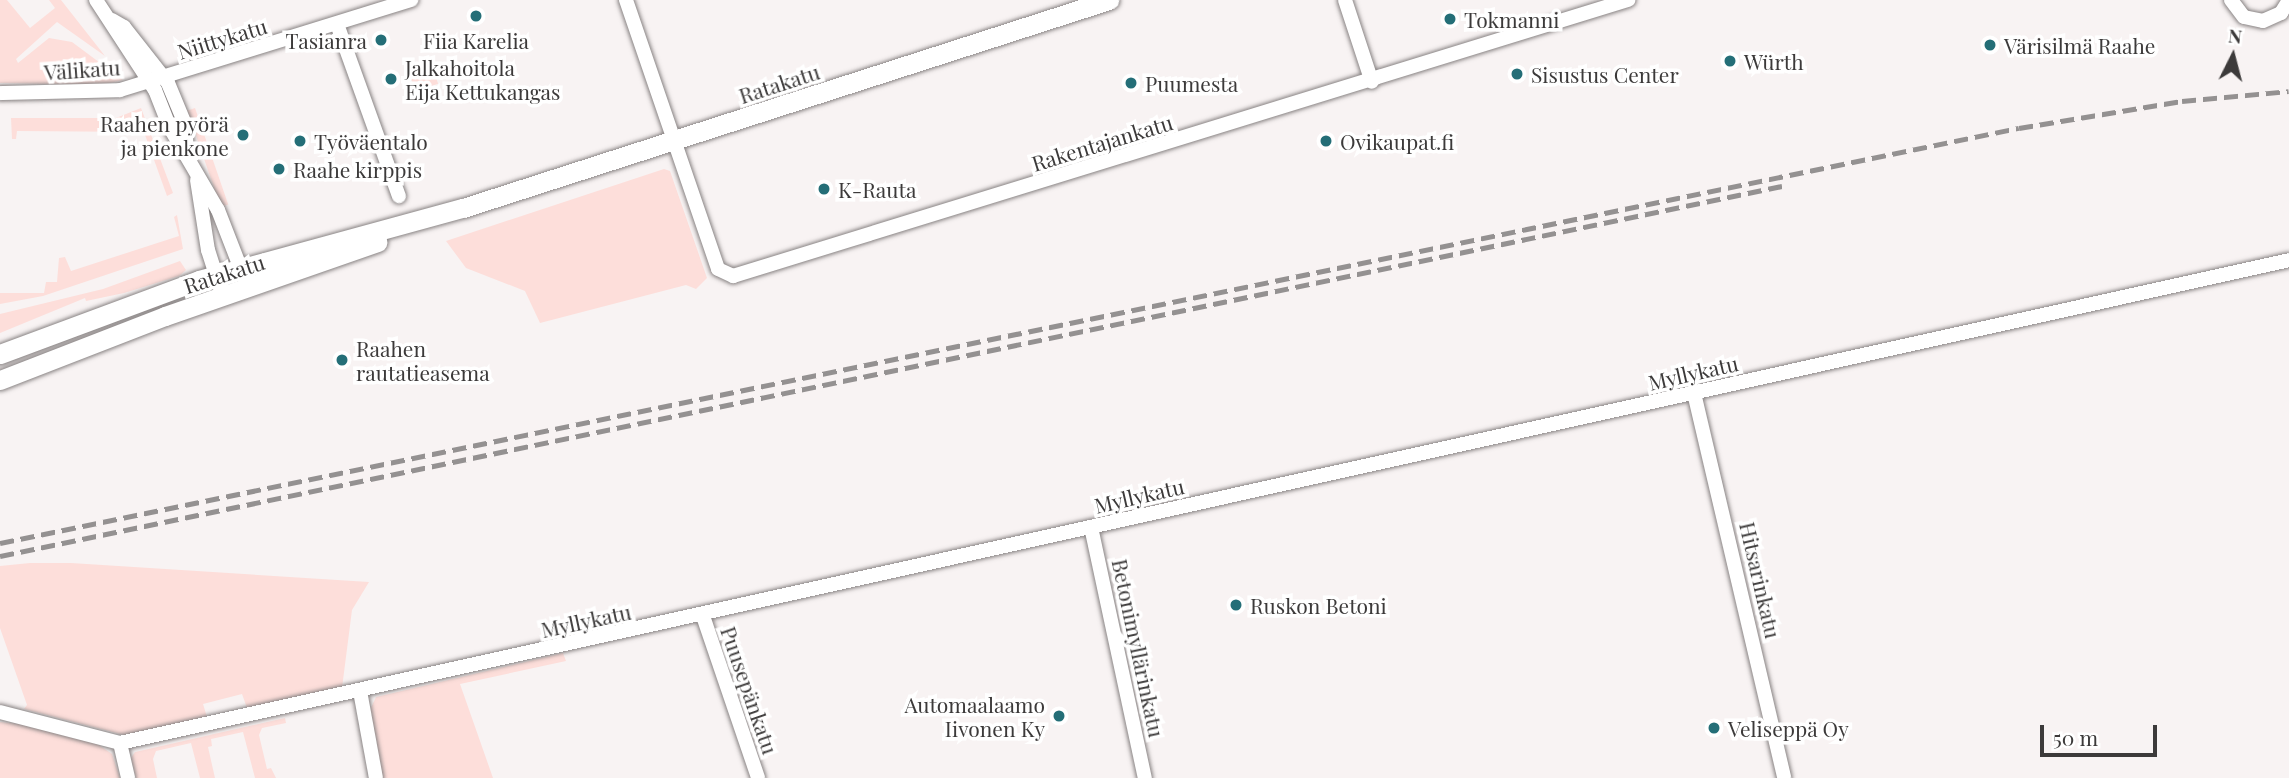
<!DOCTYPE html>
<html>
<head>
<meta charset="utf-8">
<style>
	body { margin:0 }
	#map { position:relative; width:2289px; height:778px; overflow:hidden; background:#f8f3f3; font-family:"Playfair Display",serif }
	div>[style] { position:absolute }
	[style*='--x'] { left:calc(var(--x)*1px); top:calc(var(--y)*1px); width:calc(var(--w)*1px); rotate:calc(var(--a)*1deg) }
	.green>* { inset:0; background:#fddeda; transform-origin:0 0 }
	.roads { filter:drop-shadow(0 0 2px #888383) drop-shadow(0 0 2px #888383) }
	.minor>* { height:14px; margin:-7px; padding:0 7px; transform-origin:7px; border-radius:7px; background:#fff }
	.secondary>* { height:19px; margin:-9.5px; padding:0 9.5px; transform-origin:9.5px; border-radius:9.5px; background:#fff }
	.rail>* { height:4.5px; margin-top:-2.25px; transform-origin:0; background:repeating-linear-gradient(90deg,#949191 0 14px,transparent 0 21px) }
	.dots>* { width:19px; height:19px; translate:-50% -50%; box-sizing:border-box; border:4px solid #fff; border-radius:50% }
	span { translate:-50% -50%; white-space:nowrap; text-align:center; line-height:1.15; -webkit-text-stroke:7px #fff; paint-order:stroke }
	.poi-label { font-size:21px; color:#3c3a3a }
	.left { translate:0 -50%; text-align:left }
	.right { translate:-100% -50%; text-align:right }
	.street-label { font-size:21px; color:#3c3a3a }
	.north { position:absolute; left:2198px; top:21px; width:70px; height:70px; -webkit-text-stroke:5px #fff; paint-order:stroke; rotate:6deg; font-size:19px; font-weight:700; line-height:28px; text-align:center; color:#3c3a3a }
	.north::after { content:''; display:block; margin:auto; width:24px; height:32px; background:#3c3a3a; clip-path:polygon(50% 0,100% 100%,50% 72%,0 100%) }
	.scale { position:absolute; left:2040px; top:725px; width:117px; height:32px; box-sizing:border-box; border:4px solid #3c3a3a; border-top:0; padding-left:9px; font-size:21px; line-height:24px; white-space:nowrap; color:#3c3a3a; -webkit-text-stroke:5px #fff; paint-order:stroke }
</style>
</head>
<body>
<div id="map">
	<div class="green">
		<div style="clip-path:polygon(0 0,7px 0,30px 28px,55px 8px,49px 0,61px 0,105px 56px,57px 22px,16px 59px,18px 63px,49px 38px,72px 42px,123px 80px,101px 85px,0 83px)"></div>
		<div style="left:431px;top:62px;width:23px;height:24px;rotate:72deg"></div>
		<div style="clip-path:polygon(141px 108px,173px 193px,167px 196px,144px 132px,17px 131px,16px 139px,12px 139px,11px 118px,116px 118px)"></div>
		<div style="left:195px;top:108px;width:102px;height:8px;rotate:71deg"></div>
		<div style="clip-path:polygon(664px 169px,670px 171px,707px 278px,696px 289px,686px 285px,540px 323px,525px 291px,466px 268px,446px 241px)"></div>
		<div style="clip-path:polygon(177px 215px,183px 249px,43px 296px,0 304px,0 293px,44px 293px,46px 282px,57px 282px,59px 258px,65px 257px,71px 271px,179px 236px,174px 217px)"></div>
		<div style="clip-path:polygon(180px 261px,186px 270px,179px 276px,124px 293px,86px 301px,85px 298px,0 333px,0 314px,103px 289px)"></div>
		<div style="clip-path:polygon(30px 563px,71px 563px,369px 582px,352px 610px,342px 688px,247px 708px,242px 694px,203px 704px,207px 717px,124px 735px,24px 709px,27px 705px,0 628px,0 566px)"></div>
		<div style="clip-path:polygon(563px 653px,566px 661px,460px 684px,493px 778px,383px 778px,370px 710px,376px 697px)"></div>
		<div style="clip-path:polygon(285px 718px,286px 723px,262px 728px,259px 735px,267px 769px,271px 768px,276px 778px,255px 778px,243px 732px,211px 739px,212px 746px,208px 747px,215px 778px,200px 778px,191px 743px,156px 751px,153px 759px,157px 778px,136px 778px,131px 758px,135px 752px)"></div>
		<div style="clip-path:polygon(0 722px,43px 726px,93px 741px,112px 754px,120px 778px,0 778px)"></div>
	</div>
	<div class="roads">
		<div class="minor">
			<div style="--x:96;--y:0;--w:108;--a:56.8"></div>
			<div style="--x:155;--y:90;--w:41;--a:68.5"></div>
			<div style="--x:170;--y:128;--w:95;--a:59.7"></div>
			<div style="--x:218;--y:210;--w:72;--a:68.8"></div>
			<div style="--x:626;--y:0;--w:284;--a:71.1"></div>
			<div style="--x:718;--y:269;--w:17;--a:25"></div>
			<div style="--x:733;--y:276;--w:937;--a:-17.14"></div>
			<div style="--x:1345;--y:0;--w:86;--a:71.8"></div>
			<div style="--x:2231;--y:0;--w:21;--a:53"></div>
			<div style="--x:2244;--y:17;--w:19;--a:12"></div>
			<div style="--x:2263;--y:21;--w:20;--a:-24"></div>
			<div style="--x:2281;--y:13;--w:15;--a:-58"></div>
			<div style="--x:112;--y:20;--w:14;--a:30"></div>
			<div style="--x:124;--y:27;--w:71;--a:51.8"></div>
			<div style="--x:168;--y:83;--w:44;--a:67.5"></div>
			<div style="--x:185;--y:124;--w:26;--a:86"></div>
			<div style="--x:337;--y:24;--w:183;--a:70.2"></div>
			<div style="--x:0;--y:93;--w:120;--a:-1.4"></div>
			<div style="--x:120;--y:90;--w:305;--a:-17.2"></div>
			<div style="--x:197;--y:180;--w:71;--a:81.1"></div>
			<div style="--x:208;--y:250;--w:49;--a:72.3"></div>
			<div style="--x:1694;--y:393;--w:395;--a:76.8"></div>
			<div style="--x:1091;--y:527;--w:257;--a:77.9"></div>
			<div style="--x:703;--y:616;--w:171;--a:71.2"></div>
			<div style="--x:360;--y:691;--w:88;--a:79.6"></div>
			<div style="--x:0;--y:712;--w:124;--a:14.5"></div>
			<div style="--x:120;--y:743;--w:2222;--a:-12.55"></div>
			<div style="--x:120;--y:743;--w:36;--a:77"></div>
		</div>
		<div class="secondary">
			<div style="--x:0;--y:354;--w:212;--a:-20.4"></div>
			<div style="--x:199;--y:280;--w:274;--a:-15.3"></div>
			<div style="--x:463;--y:208;--w:679;--a:-17.85"></div>
			<div style="--x:0;--y:380;--w:177;--a:-21.2"></div>
			<div style="--x:165;--y:316;--w:225;--a:-19.2"></div>
		</div>
	</div>
	<div class="rail">
		<div style="--x:0;--y:543;--w:2061;--a:-11.62"></div>
		<div style="--x:2019;--y:128;--w:165;--a:-9.4"></div>
		<div style="--x:2182;--y:101;--w:107;--a:-5.3"></div>
		<div style="--x:0;--y:556;--w:1820;--a:-11.73"></div>
	</div>
	<div class="dots">
		<div style="left:476px;top:16px;background:#246e77"></div>
		<div style="left:1450px;top:19px;background:#246e77"></div>
		<div style="left:381px;top:40px;background:#246e77"></div>
		<div style="left:1990px;top:45px;background:#246e77"></div>
		<div style="left:1730px;top:61px;background:#246e77"></div>
		<div style="left:1517px;top:74px;background:#246e77"></div>
		<div style="left:391px;top:79px;background:#246e77"></div>
		<div style="left:1131px;top:83px;background:#246e77"></div>
		<div style="left:243px;top:135px;background:#246e77"></div>
		<div style="left:300px;top:141px;background:#246e77"></div>
		<div style="left:1326px;top:141px;background:#246e77"></div>
		<div style="left:279px;top:169px;background:#246e77"></div>
		<div style="left:824px;top:189px;background:#246e77"></div>
		<div style="left:342px;top:360px;background:#246e77"></div>
		<div style="left:1236px;top:605px;background:#246e77"></div>
		<div style="left:1059px;top:716px;background:#246e77"></div>
		<div style="left:1714px;top:728px;background:#246e77"></div>
	</div>
	<div class="poi-label">
		<span class="left" style="left:1464px;top:19px">Tokmanni</span>
		<span class="right" style="left:367px;top:40px">Tasianra</span>
		<span style="left:476px;top:40px">Fiia Karelia</span>
		<span class="left" style="left:2004px;top:45px">Värisilmä Raahe</span>
		<span class="left" style="left:1744px;top:61px">Würth</span>
		<span class="left" style="left:405px;top:79px">Jalkahoitola<br>Eija Kettukangas</span>
		<span class="left" style="left:1531px;top:74px">Sisustus Center</span>
		<span class="left" style="left:1145px;top:83px">Puumesta</span>
		<span class="right" style="left:229px;top:135px">Raahen pyörä<br>ja pienkone</span>
		<span class="left" style="left:314px;top:141px">Työväentalo</span>
		<span class="left" style="left:1340px;top:141px">Ovikaupat.fi</span>
		<span class="left" style="left:293px;top:169px">Raahe kirppis</span>
		<span class="left" style="left:838px;top:189px">K-Rauta</span>
		<span class="left" style="left:356px;top:360px">Raahen<br>rautatieasema</span>
		<span class="left" style="left:1250px;top:605px">Ruskon Betoni</span>
		<span class="right" style="left:1045px;top:716px">Automaalaamo<br>Iivonen Ky</span>
		<span class="left" style="left:1728px;top:728px">Veliseppä Oy</span>
	</div>
	<div class="street-label">
		<span style="left:222px;top:38px;rotate:-17deg">Niittykatu</span>
		<span style="left:82px;top:69px;rotate:-4deg">Välikatu</span>
		<span style="left:779px;top:83px;rotate:-18deg">Ratakatu</span>
		<span style="left:1102px;top:142px;rotate:-17deg">Rakentajankatu</span>
		<span style="left:224px;top:273px;rotate:-18deg">Ratakatu</span>
		<span style="left:1693px;top:372px;rotate:-13deg">Myllykatu</span>
		<span style="left:1139px;top:495px;rotate:-13deg">Myllykatu</span>
		<span style="left:1761px;top:580px;rotate:77deg">Hitsarinkatu</span>
		<span style="left:586px;top:620px;rotate:-12deg">Myllykatu</span>
		<span style="left:1139px;top:648px;rotate:78deg">Betonimyllärinkatu</span>
		<span style="left:750px;top:690px;rotate:71deg">Puusepänkatu</span>
	</div>
	<div class="north">N</div>
	<div class="scale">50 m</div>
</div>
</body>
</html>
